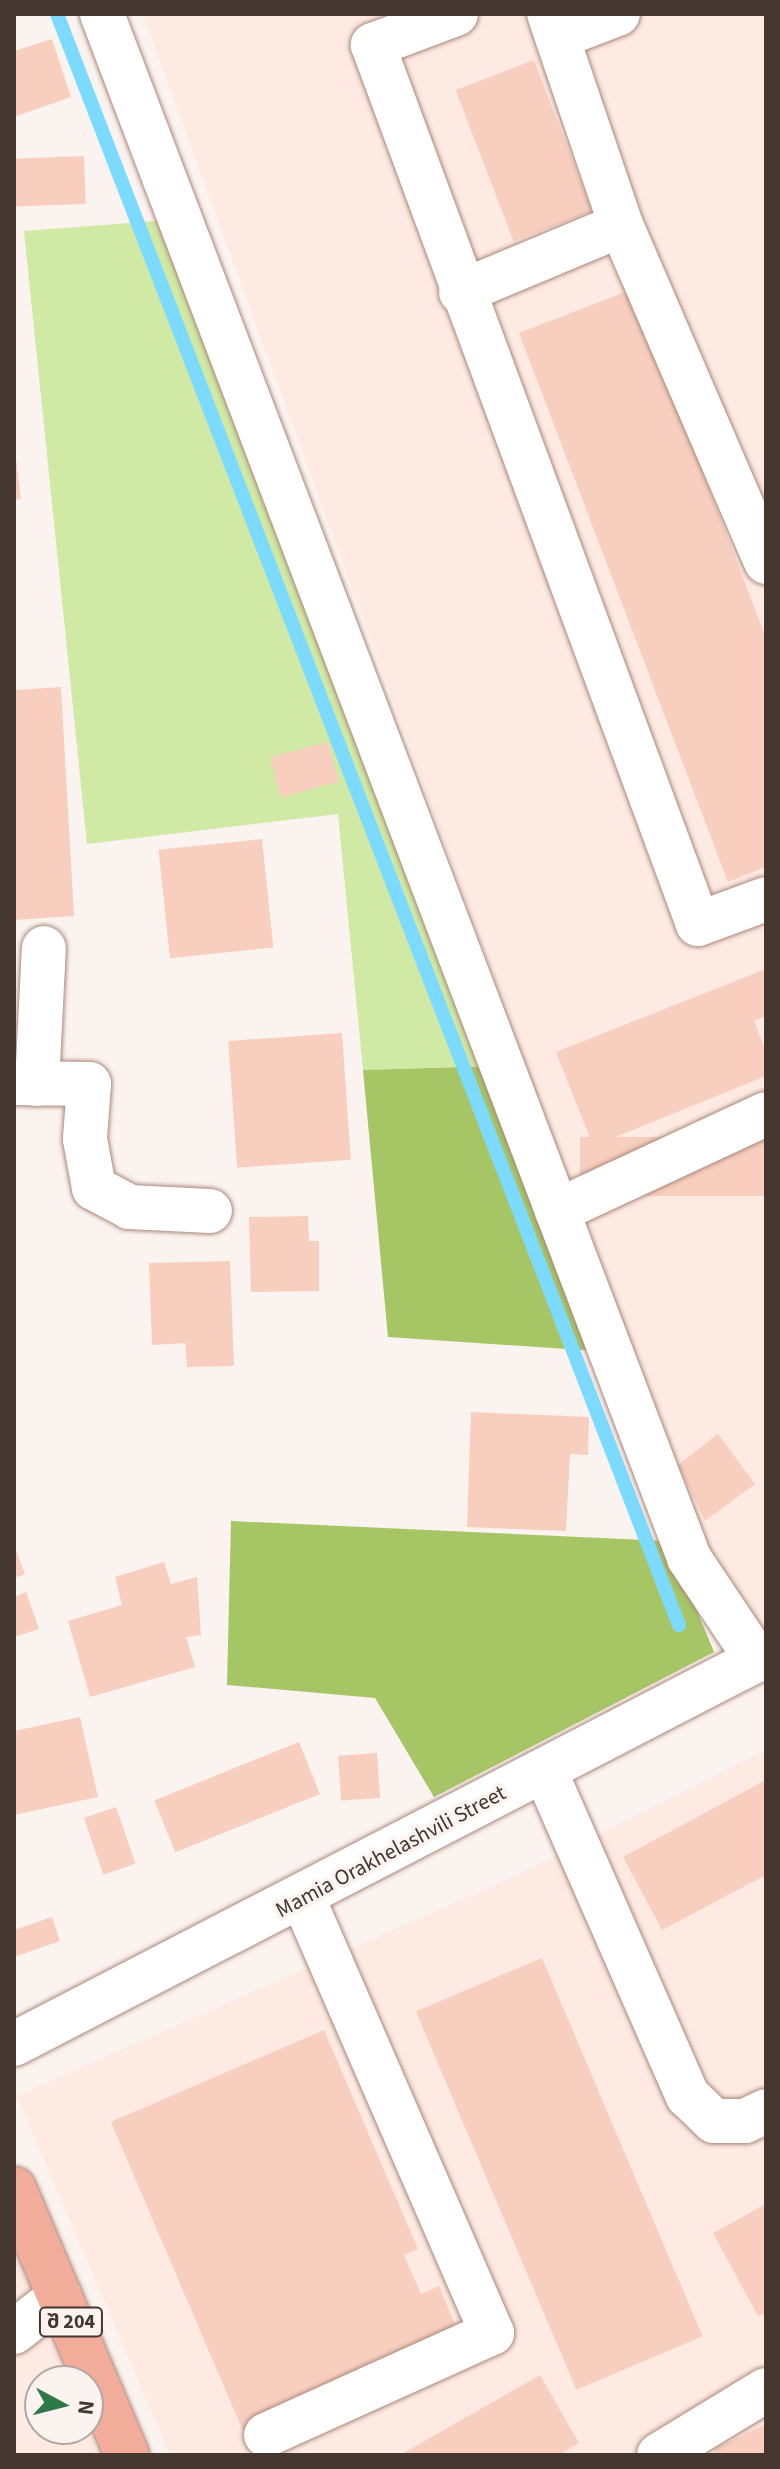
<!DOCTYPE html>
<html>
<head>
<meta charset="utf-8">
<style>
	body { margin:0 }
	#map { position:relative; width:780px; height:2469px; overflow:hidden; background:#fbf3f0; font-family:"Source Sans 3","Noto Sans Georgian",sans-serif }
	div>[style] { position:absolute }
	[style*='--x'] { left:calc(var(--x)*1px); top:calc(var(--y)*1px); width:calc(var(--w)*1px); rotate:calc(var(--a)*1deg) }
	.built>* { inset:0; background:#fdeae2 }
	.green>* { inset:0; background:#d0e9a4 }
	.forest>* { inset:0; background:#a6c565 }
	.stream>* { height:14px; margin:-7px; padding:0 7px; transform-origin:7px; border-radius:7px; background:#7ddaff }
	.building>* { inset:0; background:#f8cfbf; transform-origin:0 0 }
	.roads { filter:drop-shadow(0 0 2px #ab8779) drop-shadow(0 0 2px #ab8779) }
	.minor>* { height:44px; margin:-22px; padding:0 22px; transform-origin:22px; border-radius:22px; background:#fff }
	.major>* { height:44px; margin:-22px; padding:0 22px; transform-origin:22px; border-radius:22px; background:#f1ac9a }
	span { translate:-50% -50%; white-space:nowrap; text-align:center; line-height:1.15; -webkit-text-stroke:7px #fbf3f0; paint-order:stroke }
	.shield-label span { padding:2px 6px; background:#fbf3f0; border:2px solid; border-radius:6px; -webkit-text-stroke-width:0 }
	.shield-label { font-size:20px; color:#453630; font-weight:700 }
	.street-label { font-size:22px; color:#453630 }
	.frame { position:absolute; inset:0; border:16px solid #453630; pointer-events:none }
	.north { position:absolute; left:24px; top:2365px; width:80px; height:80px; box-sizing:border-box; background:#fbf3f0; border:2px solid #b2a7a3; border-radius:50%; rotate:97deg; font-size:22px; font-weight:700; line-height:32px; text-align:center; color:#453630 }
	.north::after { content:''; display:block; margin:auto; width:28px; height:36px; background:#2d7948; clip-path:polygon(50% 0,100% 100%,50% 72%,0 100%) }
</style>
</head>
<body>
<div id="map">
	<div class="built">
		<div style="clip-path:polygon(143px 14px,766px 14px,766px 1631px,760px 1634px,702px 1537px,593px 1251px)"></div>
		<div style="clip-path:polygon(766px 1750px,766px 2455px,170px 2455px,17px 2096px,518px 1875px)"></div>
		<div style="clip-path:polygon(14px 2252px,68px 2381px,40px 2381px,40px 2429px,88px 2429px,99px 2455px,14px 2455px)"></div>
	</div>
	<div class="green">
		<div style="clip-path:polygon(169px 220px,498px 1066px,363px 1070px,338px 814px,87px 844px,24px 231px)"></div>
	</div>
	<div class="forest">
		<div style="clip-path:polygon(498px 1066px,597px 1351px,388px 1337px,363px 1070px)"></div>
		<div style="clip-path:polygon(231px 1521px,668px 1541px,714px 1652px,434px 1797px,375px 1698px,227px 1685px)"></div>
	</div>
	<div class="stream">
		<div style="--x:57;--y:14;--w:1727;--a:68.89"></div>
	</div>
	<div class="building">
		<div style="clip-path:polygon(52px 39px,71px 97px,14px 117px,14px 51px)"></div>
		<div style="left:534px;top:60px;width:162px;height:84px;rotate:69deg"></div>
		<div style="left:84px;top:156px;width:48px;height:70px;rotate:88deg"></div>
		<div style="clip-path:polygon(633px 289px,766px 638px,766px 867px,728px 882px,519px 333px)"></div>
		<div style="clip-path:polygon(16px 458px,21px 499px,14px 500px,14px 459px)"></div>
		<div style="clip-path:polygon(61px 687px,74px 916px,14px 920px,14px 690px)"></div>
		<div style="left:328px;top:742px;width:41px;height:60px;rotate:75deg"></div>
		<div style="left:262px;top:839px;width:109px;height:104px;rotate:84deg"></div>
		<div style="clip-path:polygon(766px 969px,766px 1016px,754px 1021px,766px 1052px,766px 1076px,593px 1146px,556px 1052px)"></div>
		<div style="left:342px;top:1033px;width:127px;height:114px;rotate:86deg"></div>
		<div style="left:766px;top:1137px;width:59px;height:186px;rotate:90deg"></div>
		<div style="clip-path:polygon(308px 1216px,309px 1241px,319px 1241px,319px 1291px,251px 1292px,249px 1217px)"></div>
		<div style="clip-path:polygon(230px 1261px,234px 1366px,187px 1367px,185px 1343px,152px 1345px,149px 1263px)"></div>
		<div style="clip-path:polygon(471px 1412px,589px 1417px,588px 1455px,570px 1454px,566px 1531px,467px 1527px)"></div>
		<div style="clip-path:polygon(718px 1434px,755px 1484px,705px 1521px,678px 1465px)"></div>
		<div style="clip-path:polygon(14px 1545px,25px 1574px,14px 1578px)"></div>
		<div style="clip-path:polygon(164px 1562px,171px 1584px,197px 1577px,201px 1635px,186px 1637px,195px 1667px,90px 1697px,68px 1621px,122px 1605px,115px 1577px)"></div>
		<div style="clip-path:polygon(26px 1592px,39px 1629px,14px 1637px,14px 1597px)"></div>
		<div style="clip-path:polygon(80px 1717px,98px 1797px,14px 1815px,14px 1731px)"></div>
		<div style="left:299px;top:1742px;width:56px;height:156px;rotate:68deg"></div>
		<div style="left:377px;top:1753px;width:45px;height:39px;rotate:86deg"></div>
		<div style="clip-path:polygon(766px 1780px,766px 1875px,662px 1930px,623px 1857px)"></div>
		<div style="left:116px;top:1807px;width:60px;height:34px;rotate:71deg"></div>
		<div style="clip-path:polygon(52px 1917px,60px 1941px,14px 1957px,14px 1930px)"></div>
		<div style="left:542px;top:1958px;width:411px;height:137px;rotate:67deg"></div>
		<div style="clip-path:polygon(324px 2030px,418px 2249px,404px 2255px,421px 2294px,439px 2286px,460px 2336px,243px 2431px,111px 2122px)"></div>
		<div style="clip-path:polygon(766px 2204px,766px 2312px,758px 2316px,713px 2233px)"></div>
		<div style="clip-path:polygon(540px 2375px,579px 2443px,559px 2455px,400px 2455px)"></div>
		<div style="clip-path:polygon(766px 2424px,766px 2455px,716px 2455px,714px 2449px)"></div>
	</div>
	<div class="roads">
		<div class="minor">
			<div style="--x:102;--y:14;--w:1652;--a:69.18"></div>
			<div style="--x:689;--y:1558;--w:123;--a:56.3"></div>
			<div style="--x:456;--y:14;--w:89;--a:159.5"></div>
			<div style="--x:373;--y:45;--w:937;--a:69.71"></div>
			<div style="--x:698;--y:924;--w:72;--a:-20.2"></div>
			<div style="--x:557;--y:37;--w:65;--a:-20.7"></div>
			<div style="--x:621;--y:225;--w:367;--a:66.7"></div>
			<div style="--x:461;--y:292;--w:173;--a:-22.7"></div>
			<div style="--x:621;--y:225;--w:223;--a:-108.8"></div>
			<div style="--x:14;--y:1083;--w:75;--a:0.8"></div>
			<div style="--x:89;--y:1084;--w:55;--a:94.2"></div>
			<div style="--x:85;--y:1139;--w:50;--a:79.6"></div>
			<div style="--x:94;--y:1188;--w:40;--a:28"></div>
			<div style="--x:129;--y:1207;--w:81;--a:2.8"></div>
			<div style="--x:37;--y:1084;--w:136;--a:-87.1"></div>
			<div style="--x:557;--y:1211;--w:230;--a:-24.9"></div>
			<div style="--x:545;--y:1771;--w:355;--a:66.3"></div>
			<div style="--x:688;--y:2096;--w:36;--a:44"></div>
			<div style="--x:714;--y:2121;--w:31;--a:0"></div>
			<div style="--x:745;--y:2121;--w:23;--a:-25"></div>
			<div style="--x:14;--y:2044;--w:847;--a:-27.35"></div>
			<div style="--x:14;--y:2332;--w:58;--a:-38"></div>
			<div style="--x:266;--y:2435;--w:248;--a:-24.3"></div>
			<div style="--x:492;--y:2333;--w:474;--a:-113.5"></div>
			<div style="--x:659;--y:2455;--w:125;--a:-31.3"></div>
		</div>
		<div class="major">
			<div style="--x:14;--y:2189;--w:289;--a:67"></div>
		</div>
	</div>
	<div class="shield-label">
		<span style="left:71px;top:2322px">შ 204</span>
	</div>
	<div class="street-label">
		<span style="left:391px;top:1852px;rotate:-28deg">Mamia Orakhelashvili Street</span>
	</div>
	<div class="frame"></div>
	<div class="north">N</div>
</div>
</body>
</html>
